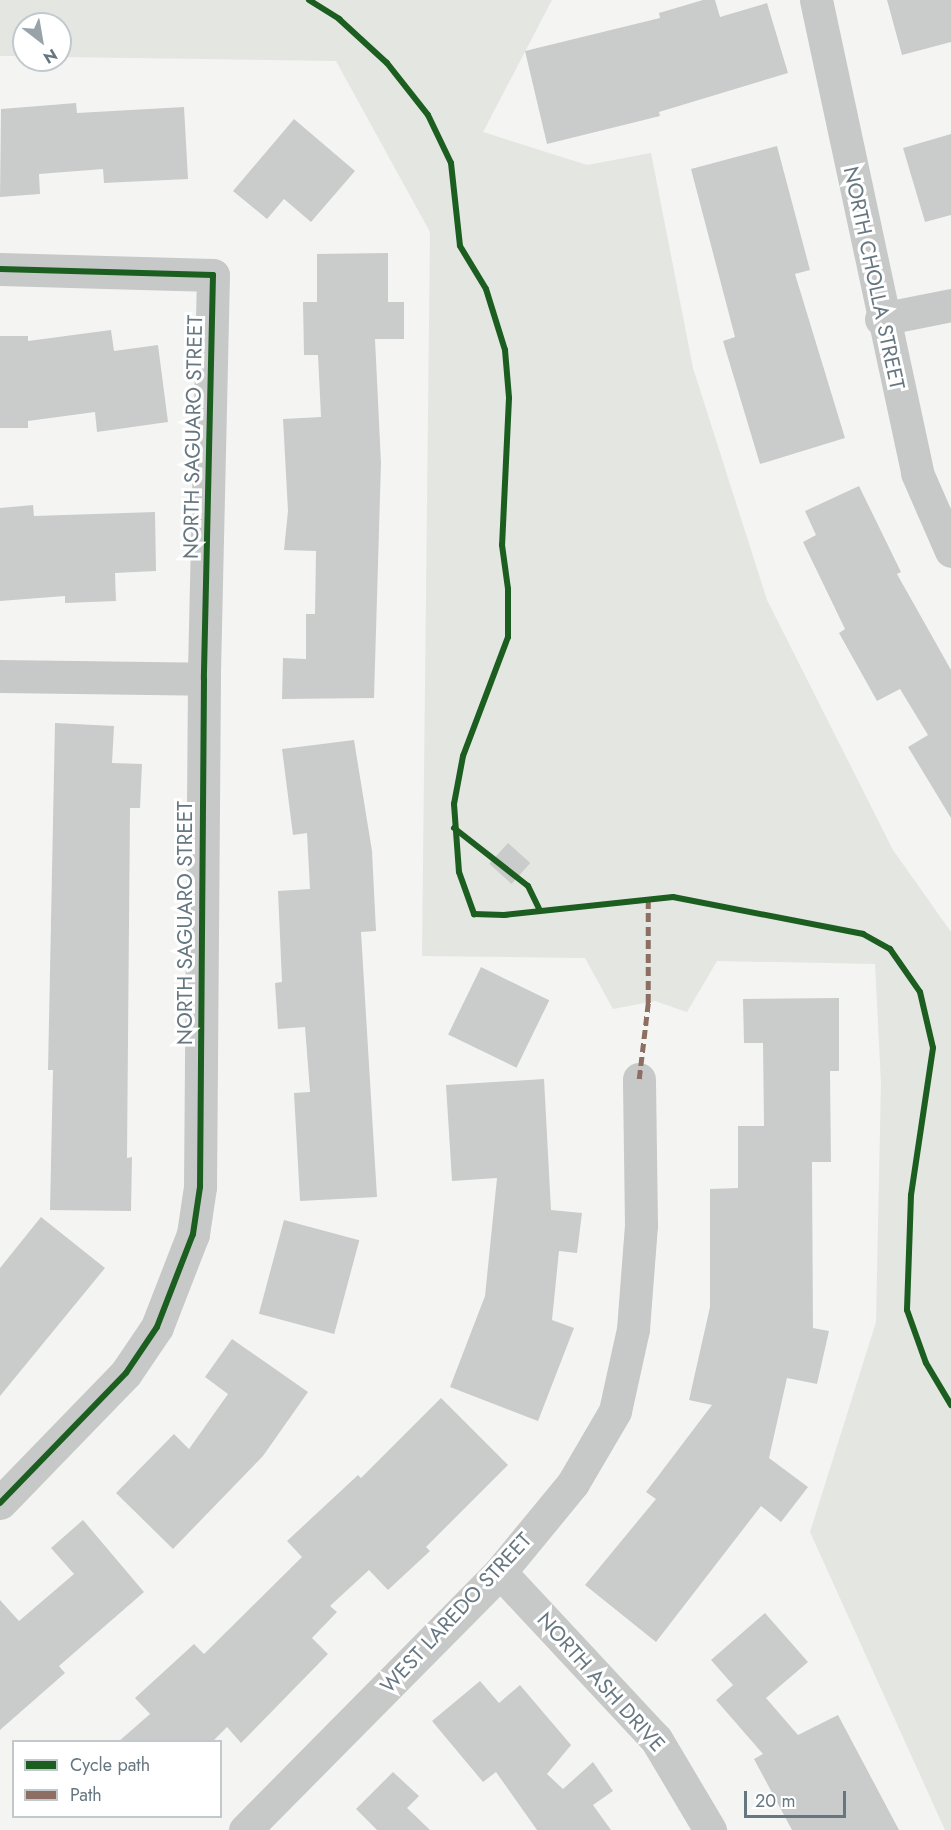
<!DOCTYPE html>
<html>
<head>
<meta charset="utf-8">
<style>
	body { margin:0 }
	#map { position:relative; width:951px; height:1830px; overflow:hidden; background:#f4f4f3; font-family:Jost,sans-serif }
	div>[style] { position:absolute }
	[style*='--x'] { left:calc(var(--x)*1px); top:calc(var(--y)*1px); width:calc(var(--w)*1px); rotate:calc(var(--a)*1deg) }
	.green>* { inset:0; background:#e3e6e1 }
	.building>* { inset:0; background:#cacccc; transform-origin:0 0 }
	.minor>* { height:33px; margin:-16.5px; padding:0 16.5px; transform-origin:16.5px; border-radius:16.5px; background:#c7c8c8 }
	.quiet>* { height:4.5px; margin-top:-2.25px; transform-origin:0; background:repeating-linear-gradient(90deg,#8d6e63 0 9px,transparent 0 13.5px) }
	.cycleway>* { height:6px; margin:-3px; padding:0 3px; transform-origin:3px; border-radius:3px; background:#1b5e20 }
	span { translate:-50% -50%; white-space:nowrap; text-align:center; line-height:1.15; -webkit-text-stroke:6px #fff; paint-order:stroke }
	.street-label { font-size:21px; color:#667781 }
	.legend { position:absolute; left:12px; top:1740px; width:210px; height:78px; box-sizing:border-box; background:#fff; border:2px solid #c2c9cd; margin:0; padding:8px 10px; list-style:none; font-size:18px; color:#667781 }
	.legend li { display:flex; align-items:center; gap:12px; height:30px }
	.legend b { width:30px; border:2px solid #c2c9cd }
	.north { position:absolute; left:12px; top:12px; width:60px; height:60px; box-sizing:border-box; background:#fff; border:2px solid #c2c9cd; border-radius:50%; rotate:149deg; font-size:16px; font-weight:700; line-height:24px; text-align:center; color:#667781 }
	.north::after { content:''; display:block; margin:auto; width:21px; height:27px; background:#98a3a9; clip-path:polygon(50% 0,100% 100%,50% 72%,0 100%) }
	.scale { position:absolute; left:744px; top:1791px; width:102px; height:27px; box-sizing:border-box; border:3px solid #667781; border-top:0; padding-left:8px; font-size:18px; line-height:21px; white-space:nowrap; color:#667781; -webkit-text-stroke:4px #fff; paint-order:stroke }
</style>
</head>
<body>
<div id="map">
	<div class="green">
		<div style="clip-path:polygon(0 0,552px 0,483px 132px,587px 165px,651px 153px,693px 368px,767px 600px,893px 850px,951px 932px,951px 1830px,945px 1830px,810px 1532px,876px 1322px,881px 1083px,875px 964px,717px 961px,687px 1012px,655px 1001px,613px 1009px,585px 958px,422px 956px,430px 232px,336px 61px,60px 57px,60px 24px,24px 24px,24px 56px,0 56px)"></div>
	</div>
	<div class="building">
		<div style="clip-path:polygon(703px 0,715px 0,720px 17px,767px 3px,788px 73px,659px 112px,660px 116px,547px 144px,525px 51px,660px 18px,659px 13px)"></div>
		<div style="clip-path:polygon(887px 0,951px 0,951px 42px,902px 55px)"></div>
		<div style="clip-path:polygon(76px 103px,77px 113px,184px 107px,188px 179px,104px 183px,103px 169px,39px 174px,40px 194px,0 197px,1px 109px)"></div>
		<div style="clip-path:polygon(294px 119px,355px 171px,311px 222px,284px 199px,267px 219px,233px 191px)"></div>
		<div style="clip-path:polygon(951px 134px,951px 215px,925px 222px,903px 148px)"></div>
		<div style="clip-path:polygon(777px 146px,810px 270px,795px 274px,845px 438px,760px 464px,723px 341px,735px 337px,691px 169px)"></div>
		<div style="clip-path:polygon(388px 253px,388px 302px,404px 302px,404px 339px,375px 339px,381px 463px,374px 698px,282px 699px,283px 658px,306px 659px,306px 614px,315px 614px,316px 551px,284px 550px,288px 511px,283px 419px,321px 417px,318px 355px,304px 355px,303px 302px,317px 302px,317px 254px)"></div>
		<div style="clip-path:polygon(111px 330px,114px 351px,158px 345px,168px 422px,97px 432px,95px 412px,28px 421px,28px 428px,0 428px,0 336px,28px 336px,28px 341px)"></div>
		<div style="clip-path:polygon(859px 486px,901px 572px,897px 574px,951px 670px,951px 818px,908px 747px,928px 735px,900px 689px,877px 701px,839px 633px,845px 629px,803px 542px,816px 535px,805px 511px)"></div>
		<div style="clip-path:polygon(33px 505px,34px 516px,155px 512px,156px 571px,115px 573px,116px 601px,65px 603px,65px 596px,0 601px,0 508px)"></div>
		<div style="clip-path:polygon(55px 723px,114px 726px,112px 763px,142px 764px,140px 808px,130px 808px,127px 1158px,132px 1157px,131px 1211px,50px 1210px,53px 1070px,48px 1070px)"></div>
		<div style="clip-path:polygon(354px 740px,372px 851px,376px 931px,361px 932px,377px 1197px,300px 1201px,294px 1093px,310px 1092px,305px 1027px,278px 1029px,275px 983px,282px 982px,278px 891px,310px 889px,307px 833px,293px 835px,282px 749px)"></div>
		<div style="left:508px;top:843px;width:30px;height:28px;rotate:42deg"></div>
		<div style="left:481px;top:967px;width:76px;height:75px;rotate:26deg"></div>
		<div style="clip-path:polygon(839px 998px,839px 1071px,830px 1071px,831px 1162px,812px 1162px,813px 1328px,829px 1331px,817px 1384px,787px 1378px,769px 1458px,808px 1487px,781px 1522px,761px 1506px,656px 1642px,585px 1585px,656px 1499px,646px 1492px,712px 1405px,689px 1400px,710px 1307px,710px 1189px,738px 1188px,738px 1126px,764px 1126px,763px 1043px,744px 1043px,743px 999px)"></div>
		<div style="clip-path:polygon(544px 1079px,551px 1210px,582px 1213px,577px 1253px,559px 1251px,552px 1320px,574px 1328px,538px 1421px,450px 1387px,485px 1296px,497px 1178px,452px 1181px,446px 1085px)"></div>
		<div style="clip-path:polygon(41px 1217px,105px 1268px,0 1396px,0 1268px)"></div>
		<div style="left:284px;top:1220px;width:78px;height:97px;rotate:15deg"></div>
		<div style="clip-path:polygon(232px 1339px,308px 1392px,263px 1456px,173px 1549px,116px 1493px,174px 1434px,189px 1449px,228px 1394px,205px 1377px)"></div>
		<div style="clip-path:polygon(441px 1398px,508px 1465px,426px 1547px,430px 1551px,388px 1590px,369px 1570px,330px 1606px,337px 1612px,312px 1638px,328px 1654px,241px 1743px,227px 1727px,212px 1742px,118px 1742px,150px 1714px,135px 1698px,194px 1644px,204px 1654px,302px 1557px,287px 1541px,358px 1475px,361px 1478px)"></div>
		<div style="clip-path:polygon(83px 1520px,144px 1592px,59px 1666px,65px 1673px,0 1730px,0 1600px,19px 1621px,74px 1574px,51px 1548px)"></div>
		<div style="clip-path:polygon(765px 1613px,808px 1662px,766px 1698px,798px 1735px,838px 1715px,899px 1830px,792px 1830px,754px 1759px,763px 1754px,716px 1700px,733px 1685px,711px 1660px)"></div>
		<div style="clip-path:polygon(480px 1681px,499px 1703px,520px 1685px,571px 1745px,547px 1774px,563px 1789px,593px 1762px,613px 1791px,593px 1805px,611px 1830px,537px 1830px,496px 1772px,483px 1782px,432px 1721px)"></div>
		<div style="clip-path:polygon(393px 1772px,419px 1796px,407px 1808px,430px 1830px,377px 1830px,356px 1809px)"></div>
	</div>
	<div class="minor">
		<div style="--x:816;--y:0;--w:484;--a:77.9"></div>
		<div style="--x:917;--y:473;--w:85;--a:66.4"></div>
		<div style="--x:0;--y:269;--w:213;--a:1.6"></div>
		<div style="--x:213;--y:275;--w:404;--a:91.3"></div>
		<div style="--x:204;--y:679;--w:508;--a:90.45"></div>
		<div style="--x:200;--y:1187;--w:48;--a:98.5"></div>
		<div style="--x:193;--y:1234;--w:100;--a:111.2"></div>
		<div style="--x:157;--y:1327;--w:55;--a:124"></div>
		<div style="--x:126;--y:1373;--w:181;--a:134.1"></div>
		<div style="--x:881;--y:319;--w:71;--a:-11.3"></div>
		<div style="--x:0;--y:676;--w:204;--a:0.8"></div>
		<div style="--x:500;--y:1572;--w:229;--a:47"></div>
		<div style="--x:656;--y:1739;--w:106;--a:59.3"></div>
		<div style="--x:245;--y:1830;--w:363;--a:-45.3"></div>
		<div style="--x:500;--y:1572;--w:115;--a:-50.6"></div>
		<div style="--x:573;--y:1483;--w:83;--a:-59.7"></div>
		<div style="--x:615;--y:1411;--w:84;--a:-77.6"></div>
		<div style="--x:633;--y:1329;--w:104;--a:-85.6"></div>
		<div style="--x:641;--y:1225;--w:146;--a:-90.8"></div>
	</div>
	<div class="quiet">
		<div style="--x:639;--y:1079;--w:77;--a:-83.2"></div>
		<div style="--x:648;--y:1003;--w:105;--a:-90"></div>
	</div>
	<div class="cycleway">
		<div style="--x:309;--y:0;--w:36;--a:32"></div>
		<div style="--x:339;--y:19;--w:65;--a:42.5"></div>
		<div style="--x:387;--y:63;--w:66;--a:51.7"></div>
		<div style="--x:428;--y:115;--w:53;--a:64.4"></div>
		<div style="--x:451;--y:163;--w:83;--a:83.8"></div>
		<div style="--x:460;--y:246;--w:50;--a:58.8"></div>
		<div style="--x:486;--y:289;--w:64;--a:72.7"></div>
		<div style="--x:505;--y:350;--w:48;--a:85.2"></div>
		<div style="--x:509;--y:398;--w:147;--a:92.7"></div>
		<div style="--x:502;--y:545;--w:44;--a:82.2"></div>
		<div style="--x:508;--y:589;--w:48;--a:90"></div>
		<div style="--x:508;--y:637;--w:127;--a:110.7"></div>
		<div style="--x:463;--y:756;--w:49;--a:100.6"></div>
		<div style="--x:454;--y:804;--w:68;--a:85.8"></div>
		<div style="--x:459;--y:872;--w:45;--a:70.3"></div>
		<div style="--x:474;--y:914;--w:30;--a:2"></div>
		<div style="--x:504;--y:915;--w:170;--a:-6.1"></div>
		<div style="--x:673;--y:897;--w:194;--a:11"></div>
		<div style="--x:863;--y:934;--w:31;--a:29"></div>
		<div style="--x:890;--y:949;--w:52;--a:55.1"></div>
		<div style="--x:920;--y:992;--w:57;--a:76.9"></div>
		<div style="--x:933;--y:1048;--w:149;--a:98.5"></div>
		<div style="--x:911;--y:1195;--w:115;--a:92"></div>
		<div style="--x:907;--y:1310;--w:56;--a:70.3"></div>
		<div style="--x:926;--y:1363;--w:49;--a:59.2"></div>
		<div style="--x:0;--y:269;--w:213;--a:1.6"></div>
		<div style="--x:213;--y:275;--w:404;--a:91.3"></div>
		<div style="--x:204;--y:679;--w:508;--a:90.45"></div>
		<div style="--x:200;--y:1187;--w:48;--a:98.5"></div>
		<div style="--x:193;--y:1234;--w:100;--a:111.2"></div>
		<div style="--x:157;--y:1327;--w:55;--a:124"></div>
		<div style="--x:126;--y:1373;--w:181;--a:134.1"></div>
		<div style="--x:454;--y:828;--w:94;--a:38.1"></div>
		<div style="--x:528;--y:886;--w:25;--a:64"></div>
	</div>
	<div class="street-label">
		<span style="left:874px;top:278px;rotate:78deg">NORTH CHOLLA STREET</span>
		<span style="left:193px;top:437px;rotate:-89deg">NORTH SAGUARO STREET</span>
		<span style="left:185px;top:923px;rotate:-90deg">NORTH SAGUARO STREET</span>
		<span style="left:456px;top:1613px;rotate:-47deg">WEST LAREDO STREET</span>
		<span style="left:601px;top:1682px;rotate:48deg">NORTH ASH DRIVE</span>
	</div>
	<ul class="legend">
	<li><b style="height:8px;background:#1b5e20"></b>Cycle path</li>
	<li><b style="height:8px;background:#8d6e63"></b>Path</li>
	</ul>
	<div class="north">N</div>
	<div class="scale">20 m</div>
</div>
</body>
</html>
